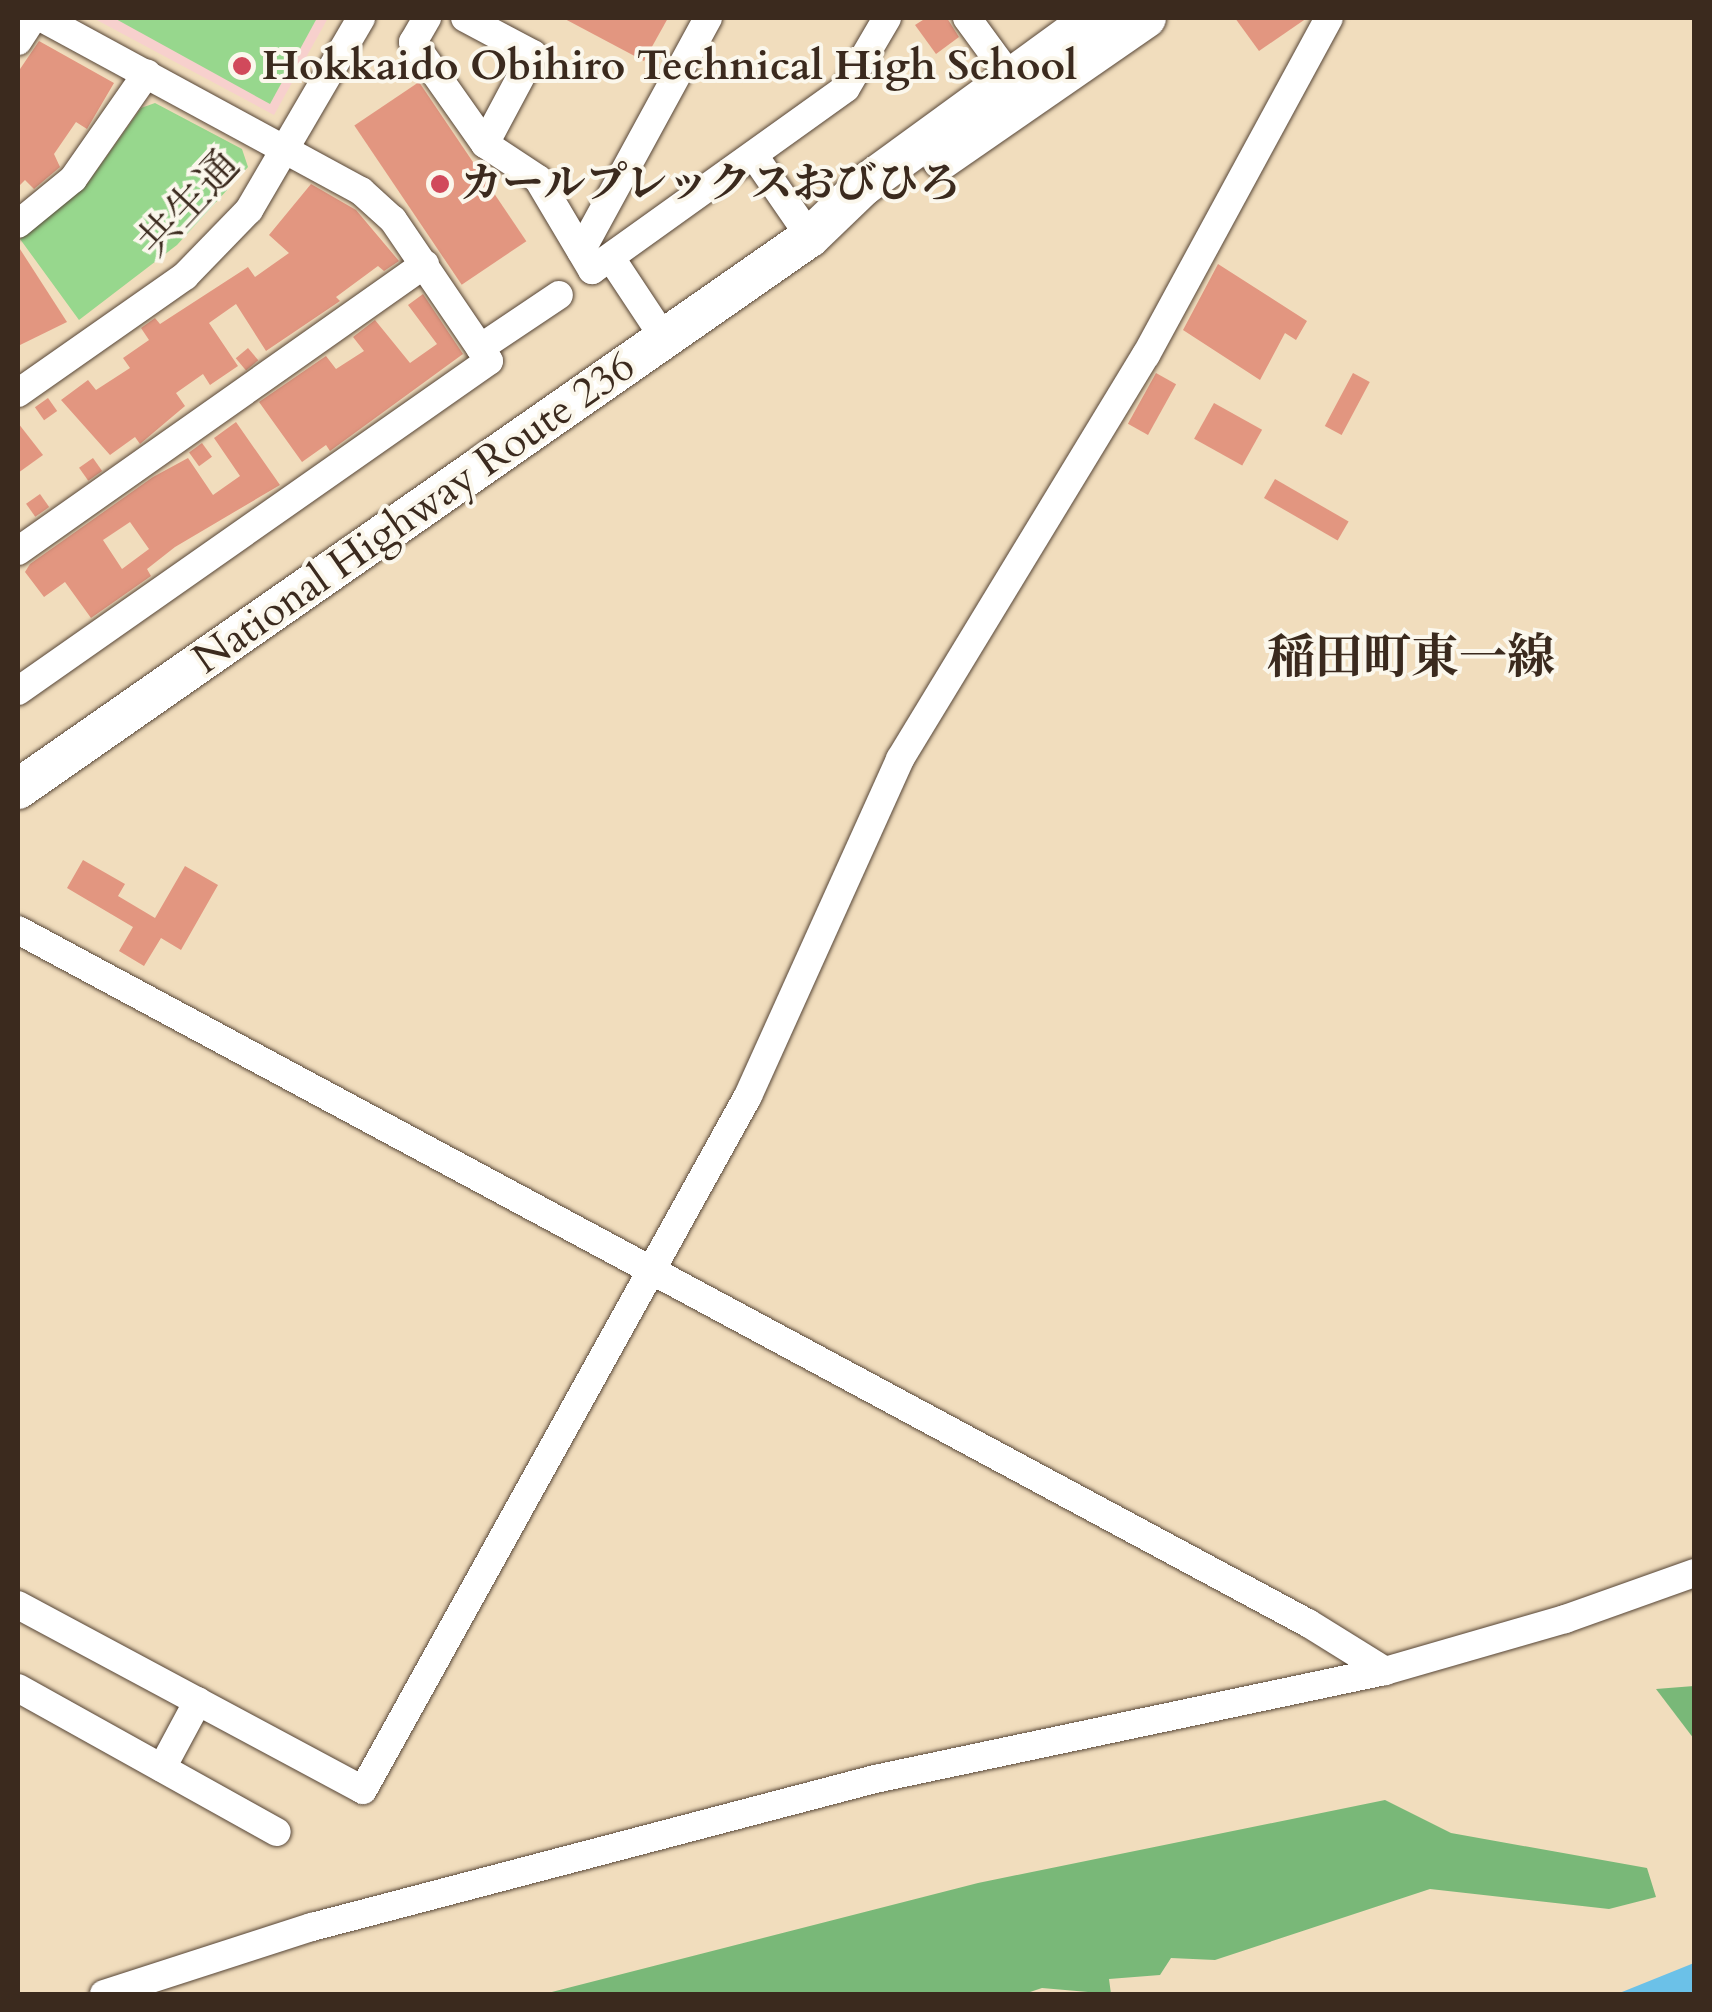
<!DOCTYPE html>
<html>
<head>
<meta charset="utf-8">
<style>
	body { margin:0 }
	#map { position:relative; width:1712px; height:2012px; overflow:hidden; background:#f1ddbd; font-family:Cardo,"Noto Serif JP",serif }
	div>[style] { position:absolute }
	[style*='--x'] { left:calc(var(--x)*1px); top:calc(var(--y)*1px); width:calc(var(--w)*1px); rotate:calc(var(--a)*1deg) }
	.built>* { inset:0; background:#f7d0cd }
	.green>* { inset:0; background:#97d78d }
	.forest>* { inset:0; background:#79b878 }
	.water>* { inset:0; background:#6bc1e8 }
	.building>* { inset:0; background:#e29680; transform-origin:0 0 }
	.roads { filter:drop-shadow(0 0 2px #564536) drop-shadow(0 0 2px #564536) }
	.minor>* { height:28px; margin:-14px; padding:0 14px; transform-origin:14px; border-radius:14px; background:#fff }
	.highway>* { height:40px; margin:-20px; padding:0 20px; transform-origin:20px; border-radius:20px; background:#fff }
	.dots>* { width:28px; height:28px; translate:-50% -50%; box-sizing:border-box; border:5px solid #fbf7ec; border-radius:50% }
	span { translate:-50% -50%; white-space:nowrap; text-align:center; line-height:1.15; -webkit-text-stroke:8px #fbf7ec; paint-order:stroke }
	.poi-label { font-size:42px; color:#3b2a1e; font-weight:700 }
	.left { translate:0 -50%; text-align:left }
	.street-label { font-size:42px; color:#3b2a1e }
	.quarter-label { font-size:48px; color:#3b2a1e; font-weight:700 }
	.frame { position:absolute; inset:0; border:20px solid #3b2a1e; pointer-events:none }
</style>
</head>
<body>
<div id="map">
	<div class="built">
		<div style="clip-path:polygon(93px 18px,328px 18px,274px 115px)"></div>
	</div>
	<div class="green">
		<div style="clip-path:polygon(114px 18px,317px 18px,270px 104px)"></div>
		<div style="clip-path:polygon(155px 103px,242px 149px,248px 167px,177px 245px,79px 320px,20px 239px,87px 184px,141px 108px)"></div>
	</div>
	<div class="forest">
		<div style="clip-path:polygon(1694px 1686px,1694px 1739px,1656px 1689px)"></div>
		<div style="clip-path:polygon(1385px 1800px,1451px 1833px,1647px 1868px,1656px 1897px,1609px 1909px,1430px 1889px,1215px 1960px,1171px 1958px,1160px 1975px,1109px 1979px,1111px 1994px,1042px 1988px,1024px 1994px,544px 1994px,978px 1883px)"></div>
	</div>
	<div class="water">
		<div style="clip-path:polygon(1694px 1963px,1694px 1994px,1617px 1994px)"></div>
	</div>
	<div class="building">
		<div style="clip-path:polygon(563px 18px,668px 18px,644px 61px)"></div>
		<div style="clip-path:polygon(926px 18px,947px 18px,959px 37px,936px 54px,915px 25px)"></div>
		<div style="clip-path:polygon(1235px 18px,1307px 18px,1259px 51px)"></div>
		<div style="clip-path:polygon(39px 41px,114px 83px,87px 129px,76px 122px,54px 154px,60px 167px,34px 189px,25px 180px,18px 187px,18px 72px)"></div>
		<div style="left:419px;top:82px;width:192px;height:78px;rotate:56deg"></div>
		<div style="clip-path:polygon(311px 184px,356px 210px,399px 261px,384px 271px,378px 266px,336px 297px,340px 301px,266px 351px,236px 304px,209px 323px,238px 366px,210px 385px,203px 374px,176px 393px,185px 406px,140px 444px,135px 437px,110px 455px,61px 400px,88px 380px,96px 390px,130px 368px,123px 358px,149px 340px,141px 328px,155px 318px,160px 324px,248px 267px,255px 277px,289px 253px,269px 235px)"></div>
		<div style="clip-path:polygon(18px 246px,67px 322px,18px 346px)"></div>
		<div style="clip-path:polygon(1218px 264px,1307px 321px,1296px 340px,1285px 333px,1260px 380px,1183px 330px)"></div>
		<div style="clip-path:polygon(423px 294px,463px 354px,330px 451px,326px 445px,302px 462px,259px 402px,326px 356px,336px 369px,364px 351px,353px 337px,375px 320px,410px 363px,437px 344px,408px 305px)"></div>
		<div style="left:248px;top:348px;width:16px;height:16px;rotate:50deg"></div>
		<div style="left:1156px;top:373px;width:23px;height:58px;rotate:29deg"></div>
		<div style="left:1353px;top:373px;width:19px;height:60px;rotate:28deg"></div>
		<div style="left:48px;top:398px;width:16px;height:16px;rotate:55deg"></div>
		<div style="left:1214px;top:403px;width:55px;height:41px;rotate:29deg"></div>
		<div style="clip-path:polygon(evenodd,236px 422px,280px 485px,175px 547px,147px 569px,151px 576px,91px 618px,65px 582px,44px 597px,25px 572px,30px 564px,153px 477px,188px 458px,213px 495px,240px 476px,214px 438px,236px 422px,130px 522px,149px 549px,122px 569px,103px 540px,130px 522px)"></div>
		<div style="clip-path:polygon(18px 423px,43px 455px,18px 473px)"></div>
		<div style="left:202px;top:443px;width:17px;height:16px;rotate:54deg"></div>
		<div style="left:93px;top:458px;width:16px;height:17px;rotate:55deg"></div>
		<div style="left:1275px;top:479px;width:85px;height:22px;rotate:30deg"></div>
		<div style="left:40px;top:494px;width:16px;height:17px;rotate:55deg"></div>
		<div style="clip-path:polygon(83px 860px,125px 884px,118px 896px,155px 918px,185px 866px,218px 885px,181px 950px,161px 938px,144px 966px,119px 951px,133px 927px,67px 888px)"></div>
	</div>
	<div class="roads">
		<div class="minor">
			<div style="--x:427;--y:18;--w:28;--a:120"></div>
			<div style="--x:413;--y:42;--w:125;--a:54.8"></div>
			<div style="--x:485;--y:144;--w:64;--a:33.4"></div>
			<div style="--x:538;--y:179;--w:106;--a:59.3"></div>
			<div style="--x:592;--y:270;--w:312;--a:-35.6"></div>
			<div style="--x:846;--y:88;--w:81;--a:-59.6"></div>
			<div style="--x:465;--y:18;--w:77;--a:27.9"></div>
			<div style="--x:533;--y:54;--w:102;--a:118.1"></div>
			<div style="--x:967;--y:18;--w:88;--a:53.8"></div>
			<div style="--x:18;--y:41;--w:27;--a:-57"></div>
			<div style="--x:755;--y:157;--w:97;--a:55.5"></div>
			<div style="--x:18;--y:224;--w:71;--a:-39.3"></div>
			<div style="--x:73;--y:179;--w:129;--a:-55.1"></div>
			<div style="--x:581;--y:251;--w:265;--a:-61.4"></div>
			<div style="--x:611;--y:258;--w:96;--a:56.5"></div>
			<div style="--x:480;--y:348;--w:95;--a:-33.9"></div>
			<div style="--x:18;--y:393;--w:204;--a:-35"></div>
			<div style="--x:185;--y:276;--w:92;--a:-45.9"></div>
			<div style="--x:249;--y:210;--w:222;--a:-59.7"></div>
			<div style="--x:18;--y:551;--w:498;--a:-35.2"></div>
			<div style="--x:18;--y:691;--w:575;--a:-35.02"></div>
			<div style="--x:489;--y:361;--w:171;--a:-124.2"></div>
			<div style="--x:393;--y:220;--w:43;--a:-137.8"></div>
			<div style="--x:361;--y:191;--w:362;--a:-151.5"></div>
			<div style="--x:18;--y:930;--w:1464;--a:28.25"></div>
			<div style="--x:1308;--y:1623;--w:91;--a:31.9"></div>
			<div style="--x:18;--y:1605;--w:391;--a:28.2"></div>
			<div style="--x:363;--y:1790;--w:794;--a:-60.98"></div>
			<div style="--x:748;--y:1096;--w:370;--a:-65.7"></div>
			<div style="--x:900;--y:759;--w:473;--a:-58.7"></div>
			<div style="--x:1146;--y:355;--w:383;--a:-61.5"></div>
			<div style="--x:18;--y:1688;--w:296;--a:29.1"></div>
			<div style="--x:162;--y:1768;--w:76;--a:-61.8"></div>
			<div style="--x:104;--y:1994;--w:219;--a:-17.9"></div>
			<div style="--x:312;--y:1927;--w:582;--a:-14.73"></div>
			<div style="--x:875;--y:1779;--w:521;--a:-11.96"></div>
			<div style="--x:1385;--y:1671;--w:187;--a:-16.1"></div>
			<div style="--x:1565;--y:1619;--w:137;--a:-19.6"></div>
		</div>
		<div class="highway">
			<div style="--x:942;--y:159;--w:248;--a:-34.7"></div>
			<div style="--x:18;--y:789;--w:965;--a:-34.88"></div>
			<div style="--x:810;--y:237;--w:74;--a:-43.9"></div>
			<div style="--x:863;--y:186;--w:285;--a:-36.1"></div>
		</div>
	</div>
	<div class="dots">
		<div style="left:242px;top:66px;background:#d1495b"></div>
		<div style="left:440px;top:184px;background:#d1495b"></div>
	</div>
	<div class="poi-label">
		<span class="left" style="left:262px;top:66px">Hokkaido Obihiro Technical High School</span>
		<span class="left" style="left:460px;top:184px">カールプレックスおびひろ</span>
	</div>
	<div class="street-label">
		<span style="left:189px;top:204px;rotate:-47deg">共生通</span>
		<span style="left:414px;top:513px;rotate:-35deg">National Highway Route 236</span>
	</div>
	<div class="quarter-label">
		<span style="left:1411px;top:658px">稲田町東一線</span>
	</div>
	<div class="frame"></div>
</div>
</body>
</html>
